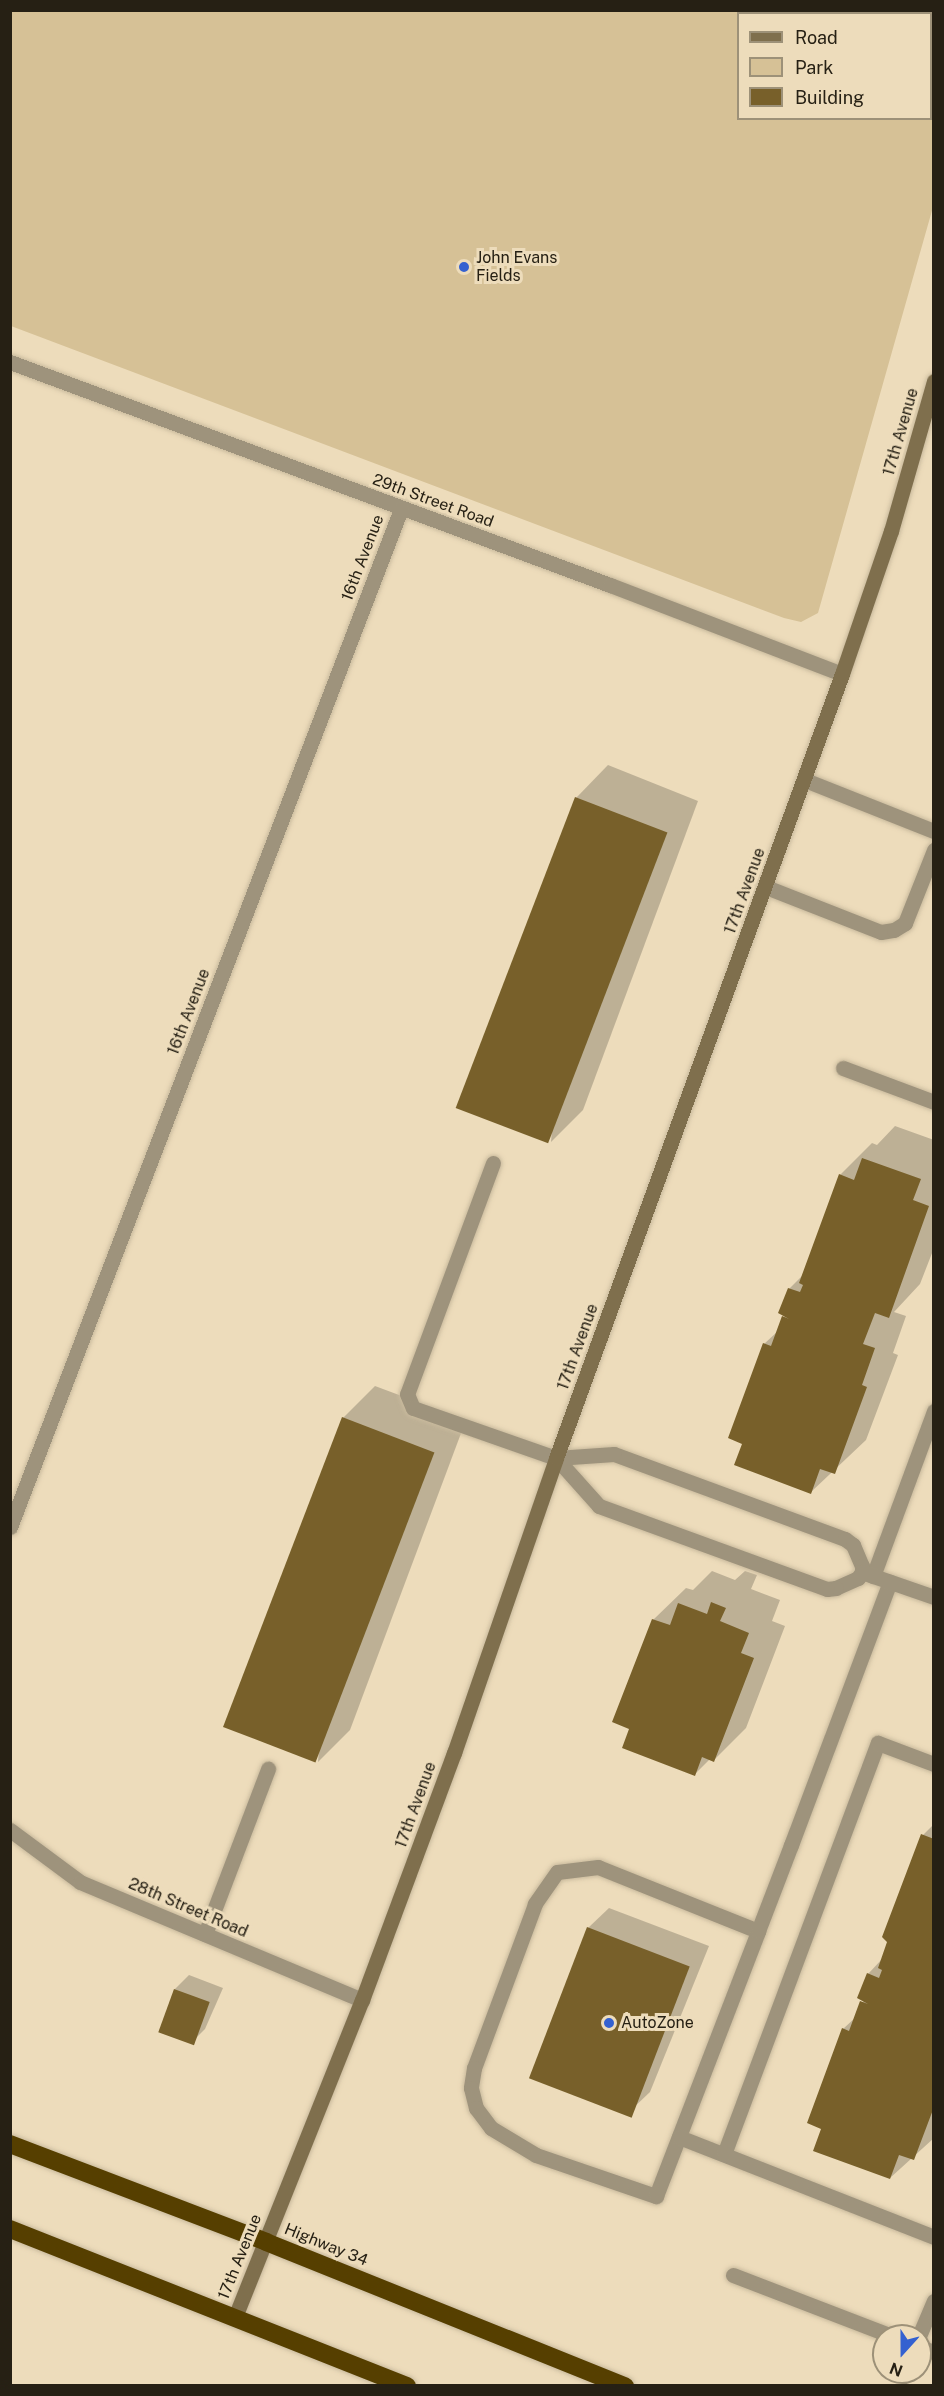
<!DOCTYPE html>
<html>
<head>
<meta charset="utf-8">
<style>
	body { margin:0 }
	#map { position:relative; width:944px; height:2396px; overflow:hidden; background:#eddcbb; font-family:"Public Sans",sans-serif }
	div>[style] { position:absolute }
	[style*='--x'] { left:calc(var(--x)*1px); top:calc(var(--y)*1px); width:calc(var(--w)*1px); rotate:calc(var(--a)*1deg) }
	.green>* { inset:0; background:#d6c196 }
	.shadow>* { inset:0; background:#0003 }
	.building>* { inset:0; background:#78602a; transform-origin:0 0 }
	.roads { filter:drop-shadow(0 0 2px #c9ba9d) drop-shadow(0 0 2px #c9ba9d) }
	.lane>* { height:15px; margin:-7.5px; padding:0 7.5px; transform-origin:7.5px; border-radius:7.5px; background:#9e937c }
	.street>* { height:15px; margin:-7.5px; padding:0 7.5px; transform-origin:7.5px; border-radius:7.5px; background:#9e937c }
	.secondary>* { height:15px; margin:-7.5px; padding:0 7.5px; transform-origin:7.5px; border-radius:7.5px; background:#7f6f4d }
	.highway>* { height:18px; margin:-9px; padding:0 9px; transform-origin:9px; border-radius:9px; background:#563f00 }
	.dots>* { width:16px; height:16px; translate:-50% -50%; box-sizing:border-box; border:3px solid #eddcbb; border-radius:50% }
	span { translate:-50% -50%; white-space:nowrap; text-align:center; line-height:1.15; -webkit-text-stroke:6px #eddcbb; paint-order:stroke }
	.poi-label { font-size:16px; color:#262014 }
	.left { translate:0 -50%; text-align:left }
	.street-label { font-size:16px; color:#262014 }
	.frame { position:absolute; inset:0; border:12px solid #262014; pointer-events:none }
	.legend { position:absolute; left:737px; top:12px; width:195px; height:108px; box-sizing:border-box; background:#eddcbb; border:2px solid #9d9178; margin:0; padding:8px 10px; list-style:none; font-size:18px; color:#262014 }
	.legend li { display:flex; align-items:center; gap:12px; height:30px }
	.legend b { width:30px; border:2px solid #9d9178 }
	.north { position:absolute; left:872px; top:2324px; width:60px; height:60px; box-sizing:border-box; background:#eddcbb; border:2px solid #9d9178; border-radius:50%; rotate:201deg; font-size:16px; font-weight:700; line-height:24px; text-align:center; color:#262014 }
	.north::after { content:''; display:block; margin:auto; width:21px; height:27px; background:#3461d0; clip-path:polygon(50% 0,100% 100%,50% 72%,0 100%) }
</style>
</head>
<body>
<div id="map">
	<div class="green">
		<div style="clip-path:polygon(evenodd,10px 11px,933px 11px,933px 207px,818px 613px,801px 622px,784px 618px,11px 326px,10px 11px,738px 14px,930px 14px,930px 118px,738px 118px,738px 14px)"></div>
	</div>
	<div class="shadow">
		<div style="clip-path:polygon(608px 765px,698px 801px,583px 1110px,551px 1142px,576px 798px)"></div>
		<div style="clip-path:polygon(895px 1126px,934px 1140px,934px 1248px,920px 1284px,894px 1312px,906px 1316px,893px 1353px,898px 1355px,866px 1440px,811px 1492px,744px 1443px,764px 1344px,778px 1331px,785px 1315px,789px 1289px,805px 1273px,840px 1175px,872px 1143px,877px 1145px)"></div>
		<div style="clip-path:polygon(375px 1386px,466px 1420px,350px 1730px,318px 1762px,343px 1418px)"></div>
		<div style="clip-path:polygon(712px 1571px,735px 1580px,745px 1571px,757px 1575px,751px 1589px,780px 1600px,772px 1621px,785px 1626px,746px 1728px,714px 1760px,710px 1759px,695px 1774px,631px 1728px,653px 1620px,686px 1588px,693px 1590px)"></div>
		<div style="clip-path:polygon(934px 1824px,934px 2138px,890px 2178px,823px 2128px,843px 2029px,857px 2016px,864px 2000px,868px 1974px,883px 1958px,923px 1835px)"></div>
		<div style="clip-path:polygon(609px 1908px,709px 1946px,650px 2092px,629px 2112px,588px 1928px)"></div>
		<div style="clip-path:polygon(189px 1975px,223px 1988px,205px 2029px,191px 2043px,175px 1989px)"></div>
	</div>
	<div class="building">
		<div style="left:575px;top:797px;width:99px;height:333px;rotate:21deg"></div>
		<div style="clip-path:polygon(862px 1158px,921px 1179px,913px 1200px,929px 1206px,889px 1318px,875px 1313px,863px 1344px,875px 1348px,862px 1385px,867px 1387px,835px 1474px,820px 1469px,811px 1494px,734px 1465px,742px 1444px,728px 1438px,763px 1343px,771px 1346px,782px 1316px,789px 1319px,778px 1313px,788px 1288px,800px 1292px,803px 1285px,799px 1283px,839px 1174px,854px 1180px)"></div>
		<div style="left:342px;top:1417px;width:99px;height:332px;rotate:21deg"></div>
		<div style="clip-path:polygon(711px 1602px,726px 1608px,720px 1621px,749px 1633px,741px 1653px,754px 1658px,714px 1762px,702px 1757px,695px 1776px,622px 1748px,629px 1729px,612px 1722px,652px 1619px,670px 1625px,678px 1603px,707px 1614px)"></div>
		<div style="clip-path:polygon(921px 1834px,934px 1839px,934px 2107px,914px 2160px,899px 2155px,890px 2179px,813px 2151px,821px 2129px,807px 2123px,842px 2028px,849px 2031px,860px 2001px,868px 2004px,857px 1998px,867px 1973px,879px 1978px,882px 1970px,878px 1968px,887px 1942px,882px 1937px)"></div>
		<div style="left:587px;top:1927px;width:110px;height:162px;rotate:21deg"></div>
		<div style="left:174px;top:1989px;width:38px;height:46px;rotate:20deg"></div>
	</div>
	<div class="roads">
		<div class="lane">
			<div style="--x:805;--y:780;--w:139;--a:21.6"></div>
			<div style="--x:766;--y:887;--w:123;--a:21.4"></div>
			<div style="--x:881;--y:932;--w:13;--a:-9"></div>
			<div style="--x:894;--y:930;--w:13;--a:-32"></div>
			<div style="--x:905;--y:923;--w:79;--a:-68.3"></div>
			<div style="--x:843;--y:1068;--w:97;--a:20.5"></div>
			<div style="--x:493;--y:1163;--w:246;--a:110.4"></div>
			<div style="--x:407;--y:1394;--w:15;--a:67"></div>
			<div style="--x:413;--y:1408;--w:151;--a:19.3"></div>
			<div style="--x:873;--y:1576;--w:176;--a:-69.7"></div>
			<div style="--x:758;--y:1931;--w:172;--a:-158.2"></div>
			<div style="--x:598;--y:1867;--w:41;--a:173"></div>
			<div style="--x:557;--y:1872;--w:39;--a:125"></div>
			<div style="--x:535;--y:1904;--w:175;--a:110.4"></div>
			<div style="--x:474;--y:2068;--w:20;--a:99"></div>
			<div style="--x:471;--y:2088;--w:21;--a:76"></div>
			<div style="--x:476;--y:2108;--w:25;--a:53"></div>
			<div style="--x:491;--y:2128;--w:52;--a:31"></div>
			<div style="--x:536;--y:2155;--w:127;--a:18.9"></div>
			<div style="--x:656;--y:2196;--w:284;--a:-68.9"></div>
			<div style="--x:758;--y:1931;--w:92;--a:-69"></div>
			<div style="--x:791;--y:1845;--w:281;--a:-69.4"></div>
			<div style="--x:205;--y:1934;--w:177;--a:-69.1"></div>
			<div style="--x:679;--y:2137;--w:274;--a:21.4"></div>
			<div style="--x:724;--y:2154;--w:439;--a:-69.5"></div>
			<div style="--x:878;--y:1743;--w:60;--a:20.6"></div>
			<div style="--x:733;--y:2275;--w:170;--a:21"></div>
			<div style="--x:919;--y:2336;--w:38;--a:-67"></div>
			<div style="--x:920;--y:2347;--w:15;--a:20"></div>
		</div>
		<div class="street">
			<div style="--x:10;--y:362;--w:640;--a:20.39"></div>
			<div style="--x:610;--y:585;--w:248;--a:21"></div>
			<div style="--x:614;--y:1454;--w:246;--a:20.2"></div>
			<div style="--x:845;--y:1539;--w:10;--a:37"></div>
			<div style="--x:853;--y:1545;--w:23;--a:67"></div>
			<div style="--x:862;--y:1566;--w:6;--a:90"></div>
			<div style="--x:862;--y:1572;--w:7;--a:124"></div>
			<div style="--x:858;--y:1578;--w:24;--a:156"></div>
			<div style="--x:836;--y:1588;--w:9;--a:174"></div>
			<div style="--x:827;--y:1589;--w:243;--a:-160"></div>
			<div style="--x:599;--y:1506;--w:64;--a:-131.9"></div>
			<div style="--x:556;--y:1458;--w:58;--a:-3.9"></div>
			<div style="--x:10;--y:1527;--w:1091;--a:-68.99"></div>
			<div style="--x:862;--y:1572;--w:76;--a:19.1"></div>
			<div style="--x:10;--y:1830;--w:87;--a:36.6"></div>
			<div style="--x:80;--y:1882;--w:306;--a:22.7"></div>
		</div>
		<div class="secondary">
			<div style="--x:235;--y:2317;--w:341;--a:-68.2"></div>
			<div style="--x:362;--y:2000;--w:264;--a:-69.6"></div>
			<div style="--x:454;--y:1753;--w:312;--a:-70.9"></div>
			<div style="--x:556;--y:1458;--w:835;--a:-69.96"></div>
			<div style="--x:842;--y:674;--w:151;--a:-71.1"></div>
			<div style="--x:891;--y:531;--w:156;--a:-74"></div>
		</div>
		<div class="highway">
			<div style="--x:10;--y:2144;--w:274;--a:20.9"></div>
			<div style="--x:266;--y:2242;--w:387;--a:21.9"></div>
			<div style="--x:10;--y:2229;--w:427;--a:21.6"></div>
		</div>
	</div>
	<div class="dots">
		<div style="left:464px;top:267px;background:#3461d0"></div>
		<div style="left:609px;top:2023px;background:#3461d0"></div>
	</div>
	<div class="poi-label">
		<span class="left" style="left:476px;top:267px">John Evans<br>Fields</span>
		<span class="left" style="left:621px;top:2023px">AutoZone</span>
	</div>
	<div class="street-label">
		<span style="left:901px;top:432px;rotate:-74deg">17th Avenue</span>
		<span style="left:433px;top:501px;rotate:20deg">29th Street Road</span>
		<span style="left:363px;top:558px;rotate:-69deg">16th Avenue</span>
		<span style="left:745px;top:891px;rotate:-70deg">17th Avenue</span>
		<span style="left:189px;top:1012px;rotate:-69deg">16th Avenue</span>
		<span style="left:578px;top:1347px;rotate:-70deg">17th Avenue</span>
		<span style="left:416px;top:1805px;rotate:-70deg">17th Avenue</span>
		<span style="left:188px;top:1908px;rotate:23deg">28th Street Road</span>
		<span style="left:326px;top:2245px;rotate:22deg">Highway 34</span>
		<span style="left:240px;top:2257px;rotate:-68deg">17th Avenue</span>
	</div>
	<div class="frame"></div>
	<ul class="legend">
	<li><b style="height:8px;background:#7f6f4d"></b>Road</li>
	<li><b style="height:16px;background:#d6c196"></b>Park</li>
	<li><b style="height:16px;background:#78602a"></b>Building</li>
	</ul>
	<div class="north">N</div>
</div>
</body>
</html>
